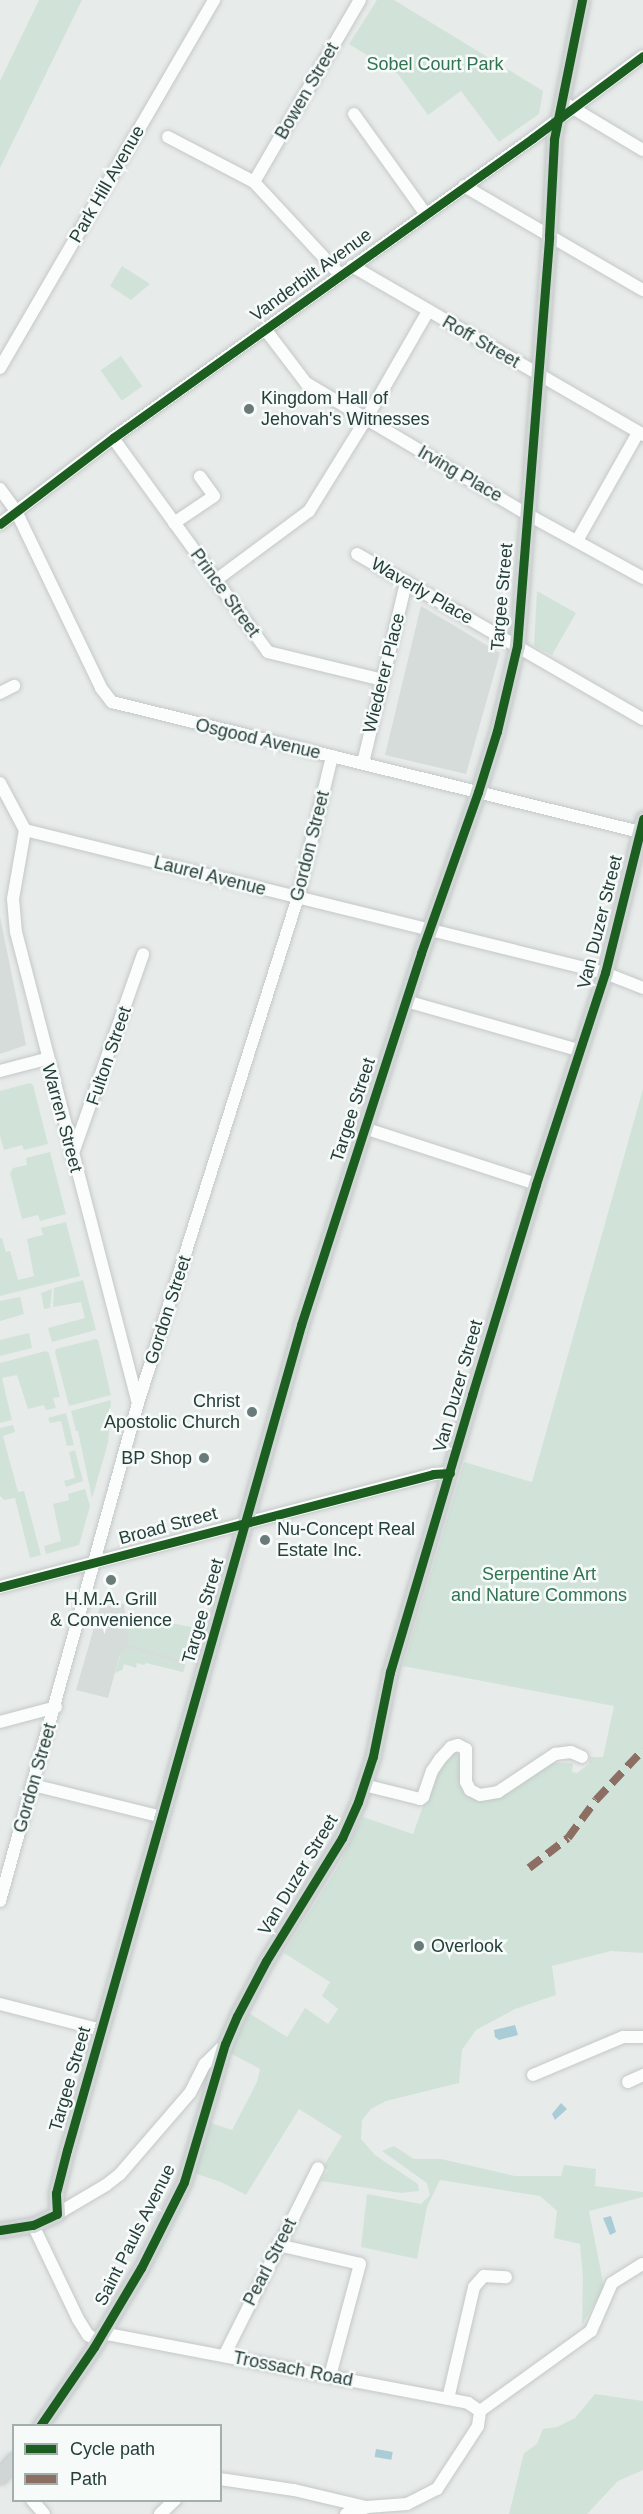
<!DOCTYPE html>
<html>
<head>
<meta charset="utf-8">
<style>
	body { margin:0 }
	#map { position:relative; width:643px; height:2514px; overflow:hidden; background:#e7ebea; font-family:Arial,sans-serif }
	div>[style] { position:absolute }
	[style*='--x'] { left:calc(var(--x)*1px); top:calc(var(--y)*1px); width:calc(var(--w)*1px); rotate:calc(var(--a)*1deg) }
	.built>* { inset:0; background:#d5dcda }
	.green>* { inset:0; background:#d1e3d9; transform-origin:0 0 }
	.water>* { inset:0; background:#aaccd7; transform-origin:0 0 }
	.roads { filter:drop-shadow(0 0 2px #c4c8c7) drop-shadow(0 0 2px #c4c8c7) }
	.minor>* { height:12px; margin:-6px; padding:0 6px; transform-origin:6px; border-radius:6px; background:#fbfcfc }
	.major>* { height:15px; margin:-7.5px; padding:0 7.5px; transform-origin:7.5px; border-radius:7.5px; background:#cfd6d5 }
	.quiet>* { height:8px; margin-top:-4px; transform-origin:0; background:repeating-linear-gradient(90deg,#8d6e63 0 15px,transparent 0 23px) }
	.cycleway>* { height:9px; margin:-4.5px; padding:0 4.5px; transform-origin:4.5px; border-radius:4.5px; background:#1b5e20 }
	.dots>* { width:16px; height:16px; translate:-50% -50%; box-sizing:border-box; border:3px solid #f6faf8; border-radius:50% }
	span { translate:-50% -50%; white-space:nowrap; text-align:center; line-height:1.15; -webkit-text-stroke:5px #f6faf8; paint-order:stroke }
	.park-label { font-size:18px; color:#307452 }
	.street-label { font-size:18px; color:#253f3b }
	.poi-label { font-size:18px; color:#253f3b }
	.left { translate:0 -50%; text-align:left }
	.right { translate:-100% -50%; text-align:right }
	.legend { position:absolute; left:12px; top:2424px; width:210px; height:78px; box-sizing:border-box; background:#f6faf8; border:2px solid #a2afac; margin:0; padding:8px 10px; list-style:none; font-size:18px; color:#253f3b }
	.legend li { display:flex; align-items:center; gap:12px; height:30px }
	.legend b { width:30px; border:2px solid #a2afac }
</style>
</head>
<body>
<div id="map">
	<div class="built">
		<div style="clip-path:polygon(421px 606px,500px 653px,466px 774px,385px 755px)"></div>
		<div style="clip-path:polygon(0 917px,26px 1045px,0 1054px)"></div>
		<div style="clip-path:polygon(124px 1604px,126px 1621px,162px 1615px,164px 1622px,196px 1628px,183px 1672px,120px 1654px,108px 1698px,76px 1690px,100px 1607px)"></div>
	</div>
	<div class="green">
		<div style="clip-path:polygon(39px 0,82px 0,0 168px,0 81px)"></div>
		<div style="clip-path:polygon(377px 0,394px 0,543px 91px,539px 114px,499px 142px,461px 91px,428px 115px,398px 74px,349px 44px)"></div>
		<div style="clip-path:polygon(122px 266px,150px 284px,131px 300px,110px 286px)"></div>
		<div style="left:121px;top:356px;width:37px;height:25px;rotate:55deg"></div>
		<div style="clip-path:polygon(537px 591px,576px 613px,552px 655px,534px 646px)"></div>
		<div style="clip-path:polygon(30px 1083px,33px 1085px,48px 1144px,24px 1150px,22px 1145px,4px 1150px,0 1136px,0 1091px)"></div>
		<div style="clip-path:polygon(643px 1089px,643px 1953px,611px 1951px,552px 1966px,556px 1995px,515px 2009px,476px 2030px,462px 2050px,459px 2083px,386px 2101px,371px 2109px,362px 2120px,361px 2139px,375px 2155px,418px 2184px,419px 2191px,401px 2193px,321px 2181px,328px 2170px,323px 2167px,342px 2136px,299px 2109px,246px 2195px,221px 2182px,191px 2172px,208px 2122px,232px 2130px,257px 2082px,260px 2069px,230px 2053px,232px 2044px,249px 2013px,287px 2037px,305px 2008px,328px 2024px,338px 2009px,322px 1996px,330px 1982px,284px 1953px,340px 1863px,363px 1817px,413px 1834px,435px 1773px,454px 1753px,460px 1757px,478px 1798px,550px 1763px,573px 1763px,572px 1772px,577px 1773px,589px 1764px,590px 1757px,603px 1757px,614px 1706px,403px 1666px,464px 1462px,532px 1482px)"></div>
		<div style="clip-path:polygon(50px 1152px,66px 1214px,40px 1221px,38px 1215px,22px 1219px,10px 1173px,13px 1168px,27px 1165px,26px 1158px)"></div>
		<div style="clip-path:polygon(66px 1222px,80px 1276px,0 1296px,0 1238px,2px 1238px,6px 1252px,10px 1251px,18px 1280px,34px 1276px,27px 1239px,43px 1235px,41px 1228px)"></div>
		<div style="clip-path:polygon(83px 1280px,96px 1330px,52px 1342px,48px 1328px,85px 1318px,81px 1302px,53px 1307px,54px 1288px)"></div>
		<div style="clip-path:polygon(52px 1289px,50px 1308px,44px 1309px,41px 1293px)"></div>
		<div style="clip-path:polygon(20px 1297px,24px 1314px,0 1321px,0 1301px)"></div>
		<div style="clip-path:polygon(29px 1333px,32px 1348px,0 1356px,0 1340px)"></div>
		<div style="clip-path:polygon(96px 1339px,98px 1340px,111px 1395px,69px 1406px,55px 1352px,56px 1349px)"></div>
		<div style="clip-path:polygon(46px 1351px,49px 1353px,60px 1397px,53px 1398px,56px 1408px,46px 1410px,44px 1405px,28px 1409px,17px 1375px,2px 1378px,12px 1420px,0 1423px,0 1363px)"></div>
		<div style="clip-path:polygon(111px 1400px,108px 1443px,92px 1498px,78px 1431px,76px 1431px,71px 1411px)"></div>
		<div style="clip-path:polygon(66px 1413px,74px 1445px,67px 1446px,61px 1421px,50px 1423px,48px 1418px)"></div>
		<div style="clip-path:polygon(13px 1425px,15px 1432px,3px 1436px,18px 1492px,24px 1491px,41px 1555px,30px 1558px,15px 1498px,4px 1500px,0 1496px,0 1428px)"></div>
		<div style="clip-path:polygon(75px 1450px,83px 1481px,66px 1487px,64px 1481px,75px 1478px,69px 1452px)"></div>
		<div style="clip-path:polygon(85px 1489px,90px 1506px,79px 1545px,46px 1554px,44px 1546px,61px 1541px,53px 1504px,69px 1500px,68px 1494px)"></div>
		<div style="clip-path:polygon(162px 1615px,164px 1622px,196px 1628px,186px 1662px,178px 1657px,177px 1659px,127px 1644px,129px 1633px,126px 1631px,126px 1621px)"></div>
		<div style="clip-path:polygon(128px 1648px,176px 1662px,178px 1665px,185px 1665px,183px 1672px,146px 1663px,144px 1665px,137px 1663px,136px 1668px,124px 1664px,122px 1670px,115px 1673px,121px 1652px)"></div>
		<div style="clip-path:polygon(394px 2146px,414px 2159px,441px 2159px,515px 2176px,561px 2176px,564px 2165px,596px 2169px,595px 2186px,643px 2192px,643px 2197px,589px 2211px,604px 2287px,582px 2325px,583px 2277px,580px 2244px,554px 2238px,557px 2211px,540px 2196px,440px 2180px,427px 2207px,417px 2259px,361px 2247px,367px 2194px,421px 2204px,430px 2195px,427px 2183px,382px 2151px)"></div>
		<div style="clip-path:polygon(595px 2394px,643px 2401px,643px 2470px,618px 2481px,587px 2514px,509px 2514px,524px 2453px,537px 2444px,543px 2429px,557px 2427px,575px 2418px)"></div>
	</div>
	<div class="water">
		<div style="clip-path:polygon(515px 2025px,518px 2035px,499px 2040px,495px 2037px,494px 2030px)"></div>
		<div style="clip-path:polygon(561px 2103px,567px 2109px,555px 2120px,552px 2114px)"></div>
		<div style="clip-path:polygon(611px 2216px,616px 2232px,610px 2235px,603px 2218px)"></div>
		<div style="left:376px;top:2449px;width:17px;height:8px;rotate:10deg"></div>
	</div>
	<div class="roads">
		<div class="minor">
			<div style="--x:566;--y:104;--w:90;--a:30.9"></div>
			<div style="--x:354;--y:114;--w:122;--a:54.4"></div>
			<div style="--x:168;--y:137;--w:97;--a:27.6"></div>
			<div style="--x:254;--y:182;--w:127;--a:47.2"></div>
			<div style="--x:254;--y:182;--w:211;--a:-59.8"></div>
			<div style="--x:464;--y:186;--w:207;--a:30.2"></div>
			<div style="--x:352;--y:266;--w:337;--a:30.1"></div>
			<div style="--x:265;--y:329;--w:68;--a:52.8"></div>
			<div style="--x:306;--y:383;--w:255;--a:30.7"></div>
			<div style="--x:525;--y:513;--w:135;--a:28.8"></div>
			<div style="--x:0;--y:368;--w:426;--a:-59.8"></div>
			<div style="--x:113;--y:438;--w:264;--a:54.1"></div>
			<div style="--x:268;--y:652;--w:118;--a:13.7"></div>
			<div style="--x:0;--y:489;--w:27;--a:54"></div>
			<div style="--x:16;--y:511;--w:196;--a:64.3"></div>
			<div style="--x:101;--y:688;--w:18;--a:52"></div>
			<div style="--x:112;--y:702;--w:544;--a:13.83"></div>
			<div style="--x:174;--y:523;--w:48;--a:-34"></div>
			<div style="--x:214;--y:496;--w:24;--a:-126"></div>
			<div style="--x:0;--y:524;--w:142;--a:-37.3"></div>
			<div style="--x:113;--y:438;--w:516;--a:-35.54"></div>
			<div style="--x:533;--y:138;--w:137;--a:-36.7"></div>
			<div style="--x:578;--y:539;--w:122;--a:-60.5"></div>
			<div style="--x:357;--y:554;--w:330;--a:30"></div>
			<div style="--x:216;--y:580;--w:116;--a:-36.6"></div>
			<div style="--x:309;--y:511;--w:108;--a:-58.2"></div>
			<div style="--x:366;--y:419;--w:125;--a:-60.1"></div>
			<div style="--x:0;--y:693;--w:16;--a:-27"></div>
			<div style="--x:363;--y:763;--w:185;--a:-76.6"></div>
			<div style="--x:0;--y:783;--w:53;--a:62"></div>
			<div style="--x:25;--y:830;--w:597;--a:13.85"></div>
			<div style="--x:605;--y:973;--w:41;--a:21.5"></div>
			<div style="--x:25;--y:830;--w:70;--a:99.9"></div>
			<div style="--x:13;--y:899;--w:33;--a:85"></div>
			<div style="--x:16;--y:932;--w:487;--a:75.5"></div>
			<div style="--x:406;--y:1001;--w:182;--a:15.9"></div>
			<div style="--x:0;--y:1071;--w:48;--a:-14.6"></div>
			<div style="--x:364;--y:1128;--w:181;--a:18"></div>
			<div style="--x:72;--y:1156;--w:214;--a:-70.6"></div>
			<div style="--x:0;--y:1587;--w:448;--a:-14.6"></div>
			<div style="--x:433;--y:1474;--w:17;--a:-3"></div>
			<div style="--x:0;--y:1722;--w:58;--a:-15"></div>
			<div style="--x:33;--y:1785;--w:133;--a:13.9"></div>
			<div style="--x:364;--y:1785;--w:58;--a:14"></div>
			<div style="--x:420;--y:1799;--w:4;--a:-34"></div>
			<div style="--x:423;--y:1797;--w:28;--a:-71"></div>
			<div style="--x:432;--y:1771;--w:14;--a:-56"></div>
			<div style="--x:440;--y:1759;--w:16;--a:-47"></div>
			<div style="--x:451;--y:1747;--w:7;--a:-16"></div>
			<div style="--x:458;--y:1745;--w:9;--a:27"></div>
			<div style="--x:466;--y:1749;--w:33;--a:90"></div>
			<div style="--x:466;--y:1782;--w:9;--a:63"></div>
			<div style="--x:470;--y:1790;--w:11;--a:27"></div>
			<div style="--x:480;--y:1795;--w:18;--a:-9"></div>
			<div style="--x:498;--y:1792;--w:69;--a:-33.7"></div>
			<div style="--x:555;--y:1754;--w:16;--a:-7"></div>
			<div style="--x:571;--y:1752;--w:12;--a:24"></div>
			<div style="--x:0;--y:1901;--w:517;--a:-74.51"></div>
			<div style="--x:138;--y:1403;--w:531;--a:-72.45"></div>
			<div style="--x:298;--y:897;--w:145;--a:-76.4"></div>
			<div style="--x:0;--y:2004;--w:104;--a:14.4"></div>
			<div style="--x:533;--y:2075;--w:98;--a:-22.9"></div>
			<div style="--x:623;--y:2037;--w:20;--a:0"></div>
			<div style="--x:628;--y:2082;--w:17;--a:-25"></div>
			<div style="--x:57;--y:2214;--w:57;--a:-30.6"></div>
			<div style="--x:106;--y:2185;--w:18;--a:-38"></div>
			<div style="--x:120;--y:2174;--w:107;--a:-49.2"></div>
			<div style="--x:190;--y:2093;--w:33;--a:-63"></div>
			<div style="--x:205;--y:2064;--w:28;--a:-45"></div>
			<div style="--x:33;--y:2225;--w:104;--a:64.4"></div>
			<div style="--x:78;--y:2319;--w:19;--a:58"></div>
			<div style="--x:88;--y:2335;--w:12;--a:31"></div>
			<div style="--x:278;--y:2245;--w:84;--a:13"></div>
			<div style="--x:360;--y:2264;--w:116;--a:105"></div>
			<div style="--x:102;--y:2333;--w:373;--a:10.8"></div>
			<div style="--x:468;--y:2403;--w:14;--a:34"></div>
			<div style="--x:224;--y:2356;--w:210;--a:-63.4"></div>
			<div style="--x:448;--y:2399;--w:115;--a:-76.9"></div>
			<div style="--x:474;--y:2287;--w:15;--a:-48"></div>
			<div style="--x:484;--y:2276;--w:22;--a:3"></div>
			<div style="--x:480;--y:2411;--w:137;--a:-35.8"></div>
			<div style="--x:591;--y:2331;--w:52;--a:-66.4"></div>
			<div style="--x:612;--y:2283;--w:36;--a:-32"></div>
			<div style="--x:220;--y:2479;--w:75;--a:8.5"></div>
			<div style="--x:294;--y:2490;--w:74;--a:13.3"></div>
			<div style="--x:32;--y:2500;--w:18;--a:49"></div>
			<div style="--x:160;--y:2514;--w:21;--a:-43"></div>
			<div style="--x:346;--y:2514;--w:22;--a:-18"></div>
			<div style="--x:367;--y:2507;--w:40;--a:-4.3"></div>
			<div style="--x:407;--y:2504;--w:34;--a:-27"></div>
			<div style="--x:437;--y:2489;--w:75;--a:-56.9"></div>
			<div style="--x:478;--y:2426;--w:15;--a:-82"></div>
		</div>
		<div class="major">
			<div style="--x:0;--y:2230;--w:33;--a:-9"></div>
			<div style="--x:33;--y:2225;--w:26;--a:-25"></div>
			<div style="--x:57;--y:2214;--w:21;--a:-93"></div>
			<div style="--x:56;--y:2193;--w:44;--a:-75.7"></div>
			<div style="--x:67;--y:2150;--w:858;--a:-74.16"></div>
			<div style="--x:301;--y:1325;--w:391;--a:-72.1"></div>
			<div style="--x:421;--y:953;--w:171;--a:-70.5"></div>
			<div style="--x:478;--y:792;--w:64;--a:-72.7"></div>
			<div style="--x:497;--y:731;--w:87;--a:-76.8"></div>
			<div style="--x:517;--y:646;--w:411;--a:-85.5"></div>
			<div style="--x:549;--y:236;--w:97;--a:-87"></div>
			<div style="--x:554;--y:139;--w:142;--a:-78.6"></div>
			<div style="--x:40;--y:2426;--w:96;--a:-55.6"></div>
			<div style="--x:94;--y:2347;--w:92;--a:-59.3"></div>
			<div style="--x:141;--y:2268;--w:96;--a:-63.4"></div>
			<div style="--x:184;--y:2182;--w:144;--a:-73.5"></div>
			<div style="--x:225;--y:2044;--w:30;--a:-67"></div>
			<div style="--x:237;--y:2016;--w:62;--a:-62.2"></div>
			<div style="--x:266;--y:1961;--w:145;--a:-58.3"></div>
			<div style="--x:342;--y:1838;--w:39;--a:-66"></div>
			<div style="--x:358;--y:1802;--w:48;--a:-71.9"></div>
			<div style="--x:373;--y:1756;--w:86;--a:-78.6"></div>
			<div style="--x:390;--y:1672;--w:289;--a:-73.5"></div>
			<div style="--x:472;--y:1395;--w:220;--a:-73.1"></div>
			<div style="--x:536;--y:1184;--w:222;--a:-71.9"></div>
			<div style="--x:605;--y:973;--w:159;--a:-76.1"></div>
			<div style="--x:0;--y:2476;--w:21;--a:-49"></div>
		</div>
	</div>
	<div class="quiet">
		<div style="--x:529;--y:1868;--w:49;--a:-37.6"></div>
		<div style="--x:568;--y:1838;--w:47;--a:-53.6"></div>
		<div style="--x:596;--y:1800;--w:69;--a:-46.8"></div>
	</div>
	<div class="cycleway">
		<div style="--x:0;--y:524;--w:142;--a:-37.3"></div>
		<div style="--x:113;--y:438;--w:516;--a:-35.54"></div>
		<div style="--x:533;--y:138;--w:137;--a:-36.7"></div>
		<div style="--x:0;--y:1587;--w:448;--a:-14.6"></div>
		<div style="--x:433;--y:1474;--w:17;--a:-3"></div>
		<div style="--x:0;--y:2230;--w:33;--a:-9"></div>
		<div style="--x:33;--y:2225;--w:26;--a:-25"></div>
		<div style="--x:57;--y:2214;--w:21;--a:-93"></div>
		<div style="--x:56;--y:2193;--w:44;--a:-75.7"></div>
		<div style="--x:67;--y:2150;--w:858;--a:-74.16"></div>
		<div style="--x:301;--y:1325;--w:391;--a:-72.1"></div>
		<div style="--x:421;--y:953;--w:171;--a:-70.5"></div>
		<div style="--x:478;--y:792;--w:64;--a:-72.7"></div>
		<div style="--x:497;--y:731;--w:87;--a:-76.8"></div>
		<div style="--x:517;--y:646;--w:411;--a:-85.5"></div>
		<div style="--x:549;--y:236;--w:97;--a:-87"></div>
		<div style="--x:554;--y:139;--w:142;--a:-78.6"></div>
		<div style="--x:40;--y:2426;--w:96;--a:-55.6"></div>
		<div style="--x:94;--y:2347;--w:92;--a:-59.3"></div>
		<div style="--x:141;--y:2268;--w:96;--a:-63.4"></div>
		<div style="--x:184;--y:2182;--w:144;--a:-73.5"></div>
		<div style="--x:225;--y:2044;--w:30;--a:-67"></div>
		<div style="--x:237;--y:2016;--w:62;--a:-62.2"></div>
		<div style="--x:266;--y:1961;--w:145;--a:-58.3"></div>
		<div style="--x:342;--y:1838;--w:39;--a:-66"></div>
		<div style="--x:358;--y:1802;--w:48;--a:-71.9"></div>
		<div style="--x:373;--y:1756;--w:86;--a:-78.6"></div>
		<div style="--x:390;--y:1672;--w:289;--a:-73.5"></div>
		<div style="--x:472;--y:1395;--w:220;--a:-73.1"></div>
		<div style="--x:536;--y:1184;--w:222;--a:-71.9"></div>
		<div style="--x:605;--y:973;--w:159;--a:-76.1"></div>
	</div>
	<div class="dots">
		<div style="left:249px;top:409px;background:#697b78"></div>
		<div style="left:252px;top:1412px;background:#697b78"></div>
		<div style="left:204px;top:1458px;background:#697b78"></div>
		<div style="left:265px;top:1540px;background:#697b78"></div>
		<div style="left:111px;top:1580px;background:#697b78"></div>
		<div style="left:419px;top:1946px;background:#697b78"></div>
	</div>
	<div class="park-label">
		<span style="left:435px;top:64px">Sobel Court Park</span>
		<span style="left:539px;top:1585px">Serpentine Art<br>and Nature Commons</span>
	</div>
	<div class="street-label">
		<span style="left:307px;top:91px;rotate:-60deg">Bowen Street</span>
		<span style="left:107px;top:184px;rotate:-60deg">Park Hill Avenue</span>
		<span style="left:311px;top:275px;rotate:-36deg">Vanderbilt Avenue</span>
		<span style="left:481px;top:342px;rotate:30deg">Roff Street</span>
		<span style="left:460px;top:474px;rotate:30deg">Irving Place</span>
		<span style="left:422px;top:591px;rotate:30deg">Waverly Place</span>
		<span style="left:225px;top:593px;rotate:54deg">Prince Street</span>
		<span style="left:502px;top:597px;rotate:-85deg">Targee Street</span>
		<span style="left:384px;top:673px;rotate:-76deg">Wiederer Place</span>
		<span style="left:258px;top:739px;rotate:13deg">Osgood Avenue</span>
		<span style="left:310px;top:846px;rotate:-76deg">Gordon Street</span>
		<span style="left:210px;top:876px;rotate:14deg">Laurel Avenue</span>
		<span style="left:600px;top:922px;rotate:-76deg">Van Duzer Street</span>
		<span style="left:109px;top:1056px;rotate:-71deg">Fulton Street</span>
		<span style="left:353px;top:1110px;rotate:-72deg">Targee Street</span>
		<span style="left:62px;top:1118px;rotate:75deg">Warren Street</span>
		<span style="left:168px;top:1310px;rotate:-72deg">Gordon Street</span>
		<span style="left:458px;top:1386px;rotate:-74deg">Van Duzer Street</span>
		<span style="left:168px;top:1526px;rotate:-15deg">Broad Street</span>
		<span style="left:203px;top:1611px;rotate:-74deg">Targee Street</span>
		<span style="left:35px;top:1778px;rotate:-74deg">Gordon Street</span>
		<span style="left:298px;top:1875px;rotate:-59deg">Van Duzer Street</span>
		<span style="left:70px;top:2079px;rotate:-74deg">Targee Street</span>
		<span style="left:135px;top:2235px;rotate:-63deg">Saint Pauls Avenue</span>
		<span style="left:270px;top:2262px;rotate:-63deg">Pearl Street</span>
		<span style="left:293px;top:2369px;rotate:11deg">Trossach Road</span>
	</div>
	<div class="poi-label">
		<span class="left" style="left:261px;top:409px">Kingdom Hall of<br>Jehovah's Witnesses</span>
		<span class="right" style="left:240px;top:1412px">Christ<br>Apostolic Church</span>
		<span class="right" style="left:192px;top:1458px">BP Shop</span>
		<span class="left" style="left:277px;top:1540px">Nu-Concept Real<br>Estate Inc.</span>
		<span style="left:111px;top:1610px">H.M.A. Grill<br>&amp; Convenience</span>
		<span class="left" style="left:431px;top:1946px">Overlook</span>
	</div>
	<ul class="legend">
	<li><b style="height:8px;background:#1b5e20"></b>Cycle path</li>
	<li><b style="height:8px;background:#8d6e63"></b>Path</li>
	</ul>
</div>
</body>
</html>
